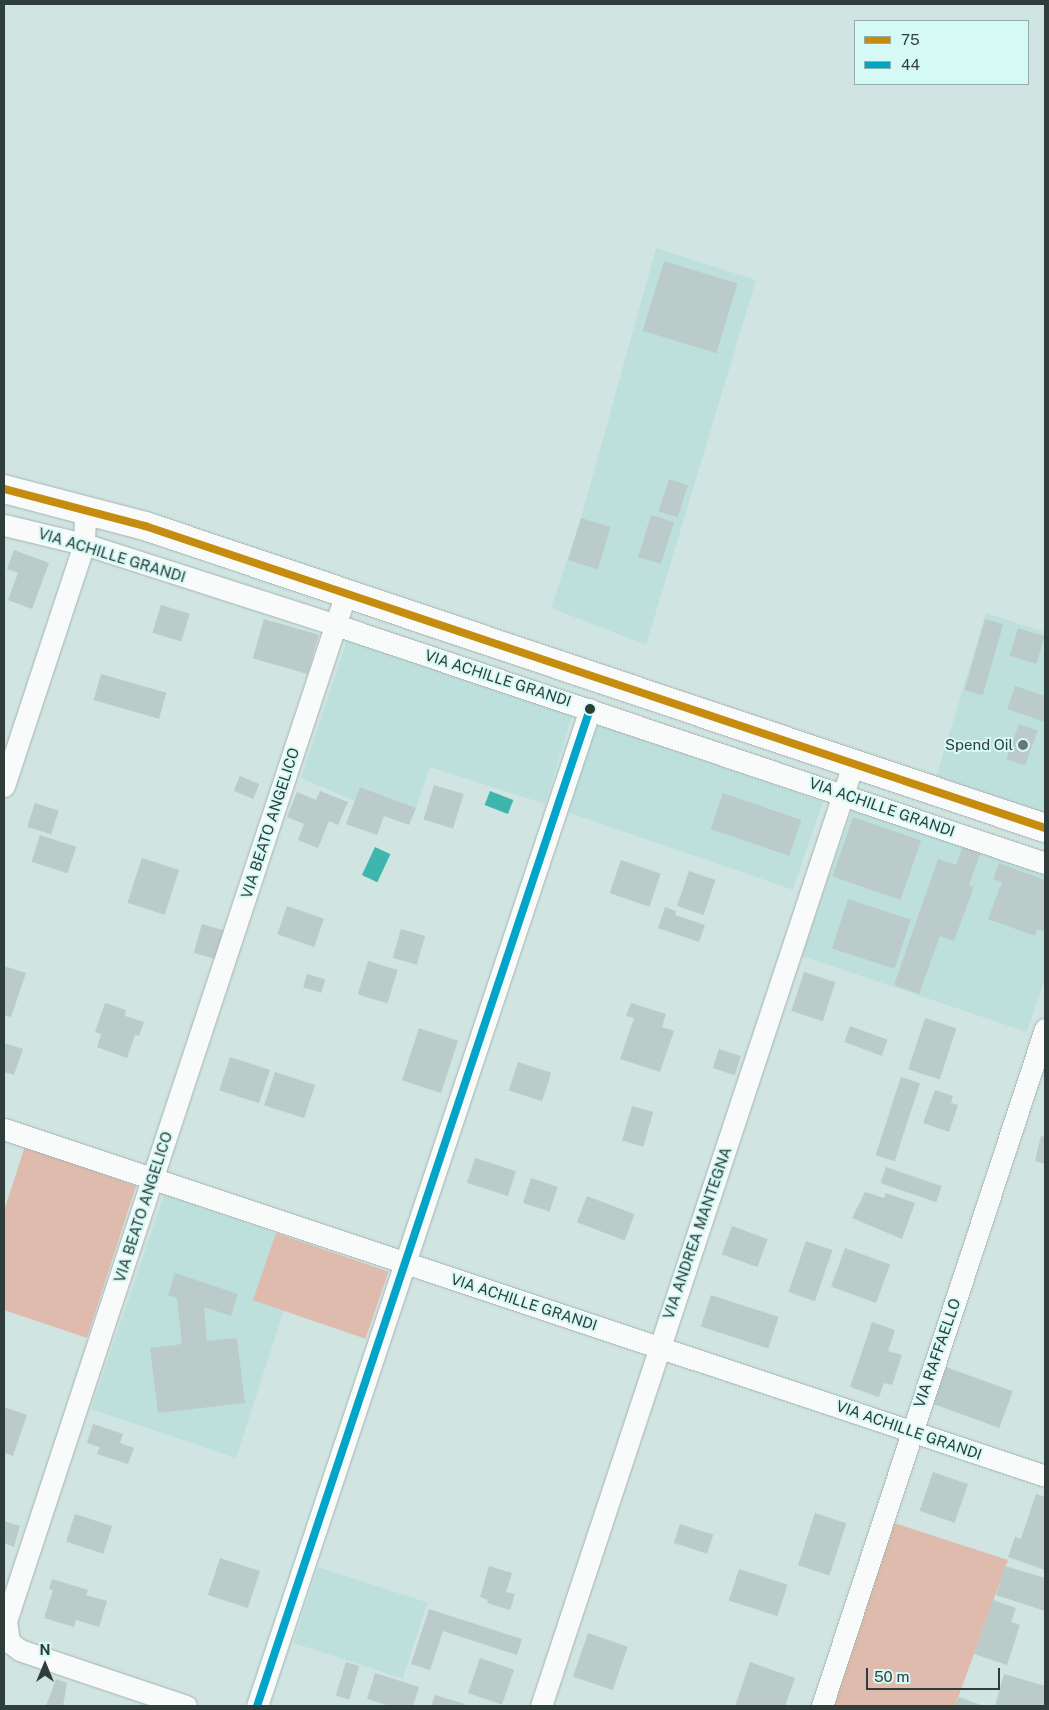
<!DOCTYPE html>
<html>
<head>
<meta charset="utf-8">
<style>
	body { margin:0 }
	#map { position:relative; width:1049px; height:1710px; overflow:hidden; background:#d0e4e1; font-family:"Public Sans",sans-serif }
	div>[style] { position:absolute }
	[style*='--x'] { left:calc(var(--x)*1px); top:calc(var(--y)*1px); width:calc(var(--w)*1px); rotate:calc(var(--a)*1deg) }
	.built>* { inset:0; background:#bee0dc; transform-origin:0 0 }
	.green>* { inset:0; background:#dfbbae; transform-origin:0 0 }
	.water>* { inset:0; background:#3eb6ae; transform-origin:0 0 }
	.building>* { inset:0; background:#bbcbc9; transform-origin:0 0 }
	.roads { filter:drop-shadow(0 0 1px #a4b4b2) drop-shadow(0 0 1px #a4b4b2) }
	.street>* { height:21px; margin:-10.5px; padding:0 10.5px; transform-origin:10.5px; border-radius:10.5px; background:#f8fbfa }
	.secondary>* { height:28px; margin:-14px; padding:0 14px; transform-origin:14px; border-radius:14px; background:#f8fbfa }
	.bus-1>* { height:8px; margin:-4px; padding:0 4px; transform-origin:4px; border-radius:4px; background:#c58c0f }
	.bus-2>* { height:8px; margin:-4px; padding:0 4px; transform-origin:4px; border-radius:4px; background:#02a4c7 }
	.dots>* { width:14px; height:14px; translate:-50% -50%; box-sizing:border-box; border:2px solid #d5f9f5; border-radius:50% }
	span { translate:-50% -50%; white-space:nowrap; text-align:center; line-height:1.15; -webkit-text-stroke:4px #d5f9f5; paint-order:stroke }
	.street-label { font-size:15px; color:#2f3d3b }
	.poi-label { font-size:15px; color:#2f3d3b }
	.right { translate:-100% -50%; text-align:right }
	.frame { position:absolute; inset:0; border:5px solid #2f3d3b; pointer-events:none }
	.legend { position:absolute; left:854px; top:20px; width:175px; height:65px; box-sizing:border-box; background:#d5f9f5; border:1px solid #93aeab; margin:0; padding:6px 9px; list-style:none; font-size:15px; color:#2f3d3b }
	.legend li { display:flex; align-items:center; gap:10px; height:25px }
	.legend b { width:25px; border:1px solid #93aeab }
	.north { position:absolute; left:20px; top:1640px; width:50px; height:50px; -webkit-text-stroke:4px #d5f9f5; paint-order:stroke; rotate:0deg; font-size:14px; font-weight:700; line-height:20px; text-align:center; color:#2f3d3b }
	.north::after { content:''; display:block; margin:auto; width:18px; height:22px; background:#2f3d3b; clip-path:polygon(50% 0,100% 100%,50% 72%,0 100%) }
	.scale { position:absolute; left:866px; top:1668px; width:134px; height:22px; box-sizing:border-box; border:2px solid #2f3d3b; border-top:0; padding-left:6px; font-size:15px; line-height:18px; white-space:nowrap; color:#2f3d3b; -webkit-text-stroke:4px #d5f9f5; paint-order:stroke }
</style>
</head>
<body>
<div id="map">
	<div class="built">
		<div style="clip-path:polygon(656px 248px,756px 280px,646px 645px,551px 608px,581px 518px)"></div>
		<div style="clip-path:polygon(986px 613px,1045px 632px,1045px 818px,935px 781px)"></div>
		<div style="clip-path:polygon(348px 637px,573px 713px,545px 804px,430px 767px,416px 808px,361px 787px,355px 801px,301px 778px)"></div>
		<div style="left:597px;top:724px;width:239px;height:93px;rotate:19deg"></div>
		<div style="clip-path:polygon(852px 810px,1045px 875px,1045px 978px,1027px 1032px,802px 956px)"></div>
		<div style="clip-path:polygon(164px 1195px,276px 1233px,254px 1300px,284px 1310px,236px 1458px,91px 1409px)"></div>
		<div style="left:318px;top:1567px;width:115px;height:80px;rotate:18deg"></div>
	</div>
	<div class="green">
		<div style="clip-path:polygon(25px 1146px,136px 1186px,87px 1338px,4px 1310px,4px 1211px)"></div>
		<div style="left:276px;top:1233px;width:119px;height:71px;rotate:19deg"></div>
		<div style="clip-path:polygon(894px 1523px,1008px 1560px,955px 1706px,833px 1706px)"></div>
	</div>
	<div class="water">
		<div style="left:490px;top:791px;width:25px;height:15px;rotate:21deg"></div>
		<div style="left:375px;top:847px;width:17px;height:31px;rotate:25deg"></div>
	</div>
	<div class="building">
		<div style="left:664px;top:261px;width:77px;height:73px;rotate:17deg"></div>
		<div style="left:669px;top:479px;width:20px;height:34px;rotate:18deg"></div>
		<div style="left:651px;top:515px;width:24px;height:44px;rotate:17deg"></div>
		<div style="left:581px;top:518px;width:31px;height:44px;rotate:17deg"></div>
		<div style="clip-path:polygon(14px 550px,49px 563px,32px 609px,8px 600px,18px 573px,7px 569px)"></div>
		<div style="left:161px;top:605px;width:30px;height:29px;rotate:17deg"></div>
		<div style="left:264px;top:619px;width:57px;height:41px;rotate:16deg"></div>
		<div style="left:985px;top:619px;width:19px;height:74px;rotate:16deg"></div>
		<div style="left:1018px;top:628px;width:28px;height:29px;rotate:17deg"></div>
		<div style="left:101px;top:674px;width:68px;height:27px;rotate:16deg"></div>
		<div style="clip-path:polygon(1015px 686px,1045px 696px,1045px 722px,1007px 709px)"></div>
		<div style="left:1019px;top:724px;width:20px;height:37px;rotate:20deg"></div>
		<div style="left:240px;top:776px;width:21px;height:16px;rotate:23deg"></div>
		<div style="left:434px;top:785px;width:31px;height:36px;rotate:17deg"></div>
		<div style="clip-path:polygon(360px 787px,416px 808px,409px 825px,384px 816px,377px 835px,346px 824px)"></div>
		<div style="clip-path:polygon(320px 791px,348px 802px,338px 825px,329px 821px,318px 848px,298px 840px,304px 824px,287px 817px,297px 792px,316px 800px)"></div>
		<div style="left:723px;top:793px;width:83px;height:38px;rotate:19deg"></div>
		<div style="left:35px;top:803px;width:25px;height:25px;rotate:18deg"></div>
		<div style="left:853px;top:817px;width:72px;height:63px;rotate:19deg"></div>
		<div style="left:40px;top:835px;width:38px;height:28px;rotate:18deg"></div>
		<div style="clip-path:polygon(964px 843px,982px 849px,969px 885px,974px 887px,954px 941px,940px 936px,919px 994px,894px 985px,938px 859px,956px 865px)"></div>
		<div style="left:142px;top:858px;width:39px;height:47px;rotate:18deg"></div>
		<div style="left:621px;top:860px;width:42px;height:35px;rotate:19deg"></div>
		<div style="clip-path:polygon(999px 863px,1045px 880px,1044px 932px,1037px 929px,1035px 936px,988px 919px,1002px 882px,993px 879px)"></div>
		<div style="left:689px;top:871px;width:28px;height:37px;rotate:19deg"></div>
		<div style="left:848px;top:899px;width:66px;height:52px;rotate:18deg"></div>
		<div style="left:287px;top:906px;width:39px;height:30px;rotate:19deg"></div>
		<div style="clip-path:polygon(665px 907px,676px 911px,675px 915px,705px 925px,699px 942px,658px 928px)"></div>
		<div style="left:202px;top:924px;width:25px;height:30px;rotate:16deg"></div>
		<div style="left:401px;top:929px;width:25px;height:30px;rotate:16deg"></div>
		<div style="left:368px;top:961px;width:31px;height:35px;rotate:17deg"></div>
		<div style="clip-path:polygon(4px 966px,26px 973px,11px 1017px,4px 1015px)"></div>
		<div style="left:804px;top:972px;width:33px;height:41px;rotate:18deg"></div>
		<div style="left:307px;top:974px;width:19px;height:14px;rotate:16deg"></div>
		<div style="clip-path:polygon(105px 1003px,126px 1010px,125px 1016px,144px 1022px,139px 1036px,135px 1035px,127px 1058px,97px 1047px,101px 1034px,95px 1032px)"></div>
		<div style="clip-path:polygon(631px 1003px,666px 1014px,662px 1027px,674px 1031px,660px 1072px,620px 1059px,634px 1018px,626px 1016px)"></div>
		<div style="left:925px;top:1018px;width:33px;height:54px;rotate:18deg"></div>
		<div style="left:850px;top:1026px;width:40px;height:17px;rotate:20deg"></div>
		<div style="left:419px;top:1028px;width:41px;height:55px;rotate:18deg"></div>
		<div style="clip-path:polygon(4px 1043px,23px 1049px,14px 1075px,4px 1072px)"></div>
		<div style="left:719px;top:1049px;width:23px;height:20px;rotate:18deg"></div>
		<div style="left:230px;top:1057px;width:42px;height:35px;rotate:18deg"></div>
		<div style="left:518px;top:1062px;width:35px;height:30px;rotate:18deg"></div>
		<div style="left:275px;top:1072px;width:42px;height:35px;rotate:18deg"></div>
		<div style="left:901px;top:1077px;width:20px;height:82px;rotate:18deg"></div>
		<div style="clip-path:polygon(935px 1090px,953px 1096px,951px 1103px,958px 1105px,949px 1132px,923px 1123px)"></div>
		<div style="left:632px;top:1106px;width:22px;height:36px;rotate:16deg"></div>
		<div style="clip-path:polygon(1041px 1136px,1045px 1137px,1045px 1164px,1035px 1161px)"></div>
		<div style="left:475px;top:1158px;width:43px;height:26px;rotate:18deg"></div>
		<div style="left:886px;top:1167px;width:59px;height:17px;rotate:19deg"></div>
		<div style="left:531px;top:1178px;width:28px;height:26px;rotate:18deg"></div>
		<div style="clip-path:polygon(865px 1192px,884px 1198px,886px 1193px,915px 1203px,902px 1239px,852px 1218px)"></div>
		<div style="left:587px;top:1196px;width:51px;height:28px;rotate:21deg"></div>
		<div style="left:732px;top:1226px;width:38px;height:30px;rotate:20deg"></div>
		<div style="left:806px;top:1241px;width:28px;height:54px;rotate:19deg"></div>
		<div style="left:845px;top:1248px;width:48px;height:41px;rotate:20deg"></div>
		<div style="clip-path:polygon(175px 1273px,238px 1294px,231px 1316px,204px 1307px,207px 1341px,237px 1338px,245px 1403px,158px 1413px,150px 1348px,182px 1344px,177px 1298px,168px 1295px)"></div>
		<div style="left:711px;top:1295px;width:71px;height:33px;rotate:18deg"></div>
		<div style="clip-path:polygon(872px 1322px,895px 1330px,888px 1351px,902px 1355px,892px 1385px,884px 1383px,879px 1397px,850px 1387px)"></div>
		<div style="left:946px;top:1367px;width:71px;height:39px;rotate:20deg"></div>
		<div style="clip-path:polygon(4px 1407px,27px 1415px,13px 1456px,4px 1453px)"></div>
		<div style="clip-path:polygon(93px 1424px,123px 1434px,120px 1443px,134px 1448px,128px 1464px,97px 1454px,100px 1447px,87px 1443px)"></div>
		<div style="left:933px;top:1472px;width:37px;height:41px;rotate:19deg"></div>
		<div style="clip-path:polygon(1036px 1494px,1045px 1497px,1045px 1570px,1008px 1557px,1015px 1537px,1021px 1539px)"></div>
		<div style="left:815px;top:1513px;width:33px;height:55px;rotate:18deg"></div>
		<div style="left:75px;top:1514px;width:39px;height:29px;rotate:18deg"></div>
		<div style="clip-path:polygon(4px 1521px,20px 1526px,14px 1547px,4px 1543px)"></div>
		<div style="left:680px;top:1524px;width:35px;height:20px;rotate:18deg"></div>
		<div style="left:220px;top:1558px;width:42px;height:39px;rotate:18deg"></div>
		<div style="clip-path:polygon(489px 1566px,512px 1573px,506px 1592px,515px 1594px,510px 1610px,487px 1603px,488px 1600px,480px 1597px)"></div>
		<div style="clip-path:polygon(1005px 1566px,1045px 1578px,1045px 1611px,996px 1595px)"></div>
		<div style="left:739px;top:1569px;width:51px;height:33px;rotate:18deg"></div>
		<div style="clip-path:polygon(52px 1579px,88px 1590px,86px 1595px,107px 1601px,99px 1627px,76px 1620px,74px 1627px,44px 1618px,53px 1590px,49px 1589px)"></div>
		<div style="clip-path:polygon(993px 1600px,1016px 1608px,1011px 1622px,1020px 1625px,1007px 1665px,974px 1654px)"></div>
		<div style="clip-path:polygon(429px 1609px,522px 1639px,517px 1655px,443px 1631px,430px 1670px,411px 1664px)"></div>
		<div style="left:588px;top:1633px;width:42px;height:46px;rotate:19deg"></div>
		<div style="left:480px;top:1658px;width:36px;height:37px;rotate:19deg"></div>
		<div style="left:346px;top:1662px;width:14px;height:35px;rotate:17deg"></div>
		<div style="clip-path:polygon(750px 1662px,795px 1678px,785px 1706px,735px 1706px)"></div>
		<div style="clip-path:polygon(375px 1673px,419px 1687px,413px 1706px,390px 1706px,367px 1699px)"></div>
		<div style="clip-path:polygon(1004px 1674px,1045px 1686px,1045px 1706px,995px 1706px)"></div>
		<div style="clip-path:polygon(56px 1679px,67px 1683px,63px 1706px,46px 1706px)"></div>
		<div style="clip-path:polygon(435px 1695px,465px 1704px,465px 1706px,431px 1706px)"></div>
		<div style="clip-path:polygon(959px 1697px,984px 1706px,955px 1706px)"></div>
	</div>
	<div class="roads">
		<div class="street">
			<div style="--x:4;--y:525;--w:82;--a:13.4"></div>
			<div style="--x:84;--y:544;--w:265;--a:17.8"></div>
			<div style="--x:336;--y:625;--w:748;--a:18.56"></div>
			<div style="--x:4;--y:786;--w:255;--a:-71.7"></div>
			<div style="--x:84;--y:544;--w:36;--a:-88"></div>
			<div style="--x:4;--y:1129;--w:1097;--a:18.43"></div>
			<div style="--x:186;--y:1706;--w:175;--a:-161.4"></div>
			<div style="--x:20;--y:1650;--w:14;--a:-144"></div>
			<div style="--x:9;--y:1642;--w:21;--a:-98"></div>
			<div style="--x:6;--y:1621;--w:1083;--a:-71.7"></div>
			<div style="--x:257;--y:1706;--w:1051;--a:-71.53"></div>
			<div style="--x:541;--y:1706;--w:995;--a:-71.67"></div>
			<div style="--x:822;--y:1706;--w:713;--a:-71.77"></div>
		</div>
		<div class="secondary">
			<div style="--x:4;--y:489;--w:146;--a:14.7"></div>
			<div style="--x:145;--y:526;--w:949;--a:18.55"></div>
		</div>
	</div>
	<div class="bus-1">
		<div style="--x:4;--y:489;--w:146;--a:14.7"></div>
		<div style="--x:145;--y:526;--w:949;--a:18.55"></div>
	</div>
	<div class="bus-2">
		<div style="--x:257;--y:1706;--w:1051;--a:-71.53"></div>
	</div>
	<div class="dots">
		<div style="left:590px;top:709px;background:#2f3d3b"></div>
		<div style="left:1023px;top:745px;background:#677775"></div>
	</div>
	<div class="street-label">
		<span style="left:112px;top:555px;rotate:17deg">VIA ACHILLE GRANDI</span>
		<span style="left:498px;top:678px;rotate:18deg">VIA ACHILLE GRANDI</span>
		<span style="left:882px;top:807px;rotate:19deg">VIA ACHILLE GRANDI</span>
		<span style="left:270px;top:823px;rotate:-72deg">VIA BEATO ANGELICO</span>
		<span style="left:143px;top:1207px;rotate:-72deg">VIA BEATO ANGELICO</span>
		<span style="left:697px;top:1233px;rotate:-71deg">VIA ANDREA MANTEGNA</span>
		<span style="left:524px;top:1302px;rotate:18deg">VIA ACHILLE GRANDI</span>
		<span style="left:937px;top:1353px;rotate:-71deg">VIA RAFFAELLO</span>
		<span style="left:909px;top:1430px;rotate:19deg">VIA ACHILLE GRANDI</span>
	</div>
	<div class="poi-label">
		<span class="right" style="left:1013px;top:745px">Spend Oil</span>
	</div>
	<div class="frame"></div>
	<ul class="legend">
	<li><b style="height:6px;background:#c58c0f"></b>75</li>
	<li><b style="height:6px;background:#02a4c7"></b>44</li>
	</ul>
	<div class="north">N</div>
	<div class="scale">50 m</div>
</div>
</body>
</html>
